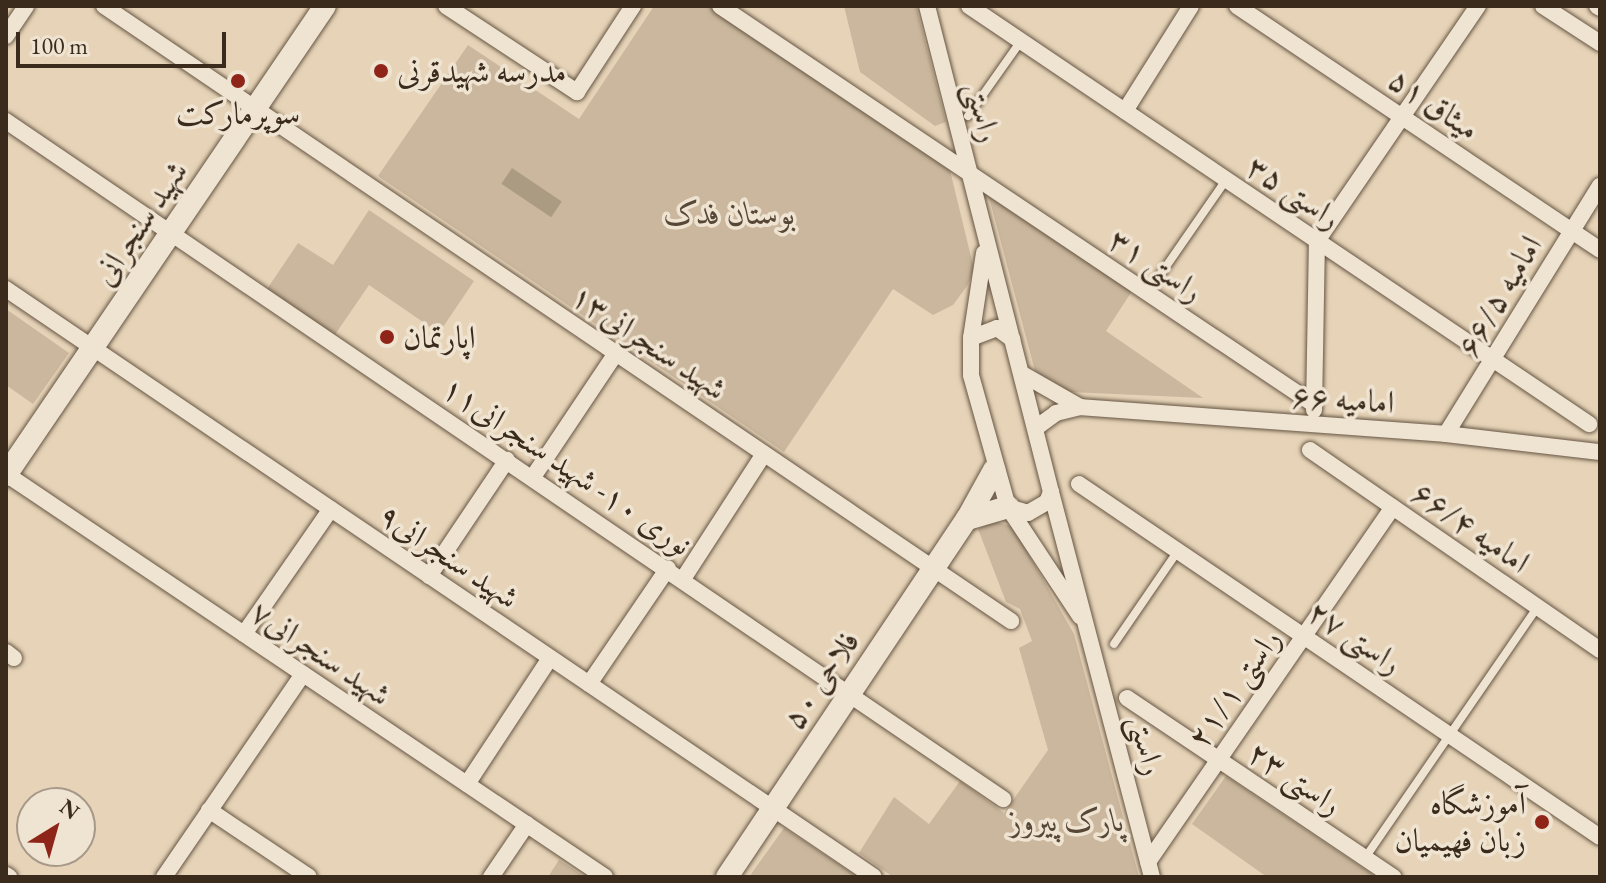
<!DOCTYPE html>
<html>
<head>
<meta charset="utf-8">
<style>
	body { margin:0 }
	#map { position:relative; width:1606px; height:883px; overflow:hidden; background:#e7d4b8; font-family:"EB Garamond",Amiri,serif }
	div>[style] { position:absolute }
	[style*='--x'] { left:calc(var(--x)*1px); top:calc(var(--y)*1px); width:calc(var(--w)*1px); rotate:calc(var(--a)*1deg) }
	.green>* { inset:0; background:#cab79d }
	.water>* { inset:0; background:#ac9b83; transform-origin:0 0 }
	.roads { filter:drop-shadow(0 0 2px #655543) drop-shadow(0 0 2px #655543) }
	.lane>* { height:8px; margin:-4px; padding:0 4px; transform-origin:4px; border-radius:4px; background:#efe3d1 }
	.street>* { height:16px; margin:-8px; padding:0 8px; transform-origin:8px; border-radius:8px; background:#efe3d1 }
	.secondary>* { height:22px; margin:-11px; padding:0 11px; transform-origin:11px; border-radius:11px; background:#efe3d1 }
	.dots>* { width:22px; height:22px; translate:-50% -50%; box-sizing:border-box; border:4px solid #efe3d1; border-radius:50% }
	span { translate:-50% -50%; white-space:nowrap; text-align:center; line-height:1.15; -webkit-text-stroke:7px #efe3d1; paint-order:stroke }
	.poi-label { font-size:32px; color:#3a2b1c }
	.left { translate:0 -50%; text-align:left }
	.right { translate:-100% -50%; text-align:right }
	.street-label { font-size:32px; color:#3a2b1c }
	.park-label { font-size:32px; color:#574736; font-style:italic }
	.frame { position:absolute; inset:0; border:8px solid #3a2b1c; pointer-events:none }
	.north { position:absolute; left:16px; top:787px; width:80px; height:80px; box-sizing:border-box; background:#efe3d1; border:2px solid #a79989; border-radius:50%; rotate:37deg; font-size:22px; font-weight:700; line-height:32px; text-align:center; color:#3a2b1c }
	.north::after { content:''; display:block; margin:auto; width:28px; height:36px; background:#8f2418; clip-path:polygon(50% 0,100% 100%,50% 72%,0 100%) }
	.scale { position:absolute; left:16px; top:32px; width:210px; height:36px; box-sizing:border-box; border:4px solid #3a2b1c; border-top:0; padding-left:10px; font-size:24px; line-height:28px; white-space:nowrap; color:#3a2b1c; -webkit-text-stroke:6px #efe3d1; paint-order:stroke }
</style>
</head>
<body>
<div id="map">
	<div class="green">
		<div style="clip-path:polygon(654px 6px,724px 6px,947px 158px,974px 269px,967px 286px,953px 305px,933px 315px,893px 289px,784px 452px,378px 176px,468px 45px,579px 119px)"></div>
		<div style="clip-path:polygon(844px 6px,916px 6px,946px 122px,935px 126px,860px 72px)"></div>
		<div style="clip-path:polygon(985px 182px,1136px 285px,1106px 331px,1203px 398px,1070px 392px,1035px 371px)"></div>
		<div style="clip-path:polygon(369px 210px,474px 281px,439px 333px,369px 285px,330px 342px,263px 295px,298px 243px,333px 265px)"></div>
		<div style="clip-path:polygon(6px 309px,69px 353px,33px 404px,6px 385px)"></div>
		<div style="clip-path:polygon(994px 521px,1013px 527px,1074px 634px,1139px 877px,893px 877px,859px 853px,894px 797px,929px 824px,960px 781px,1004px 813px,1048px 750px,1019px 648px,1032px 641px,1020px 609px,1006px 602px,978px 529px)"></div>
		<div style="clip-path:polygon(1226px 776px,1376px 877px,1267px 877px,1192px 824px)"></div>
		<div style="clip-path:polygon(784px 828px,858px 877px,749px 877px)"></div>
		<div style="clip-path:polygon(559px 860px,585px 877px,548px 877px)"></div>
	</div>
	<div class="water">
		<div style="left:512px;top:168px;width:60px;height:19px;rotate:34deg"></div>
	</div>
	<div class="roads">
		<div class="lane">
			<div style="--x:968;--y:116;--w:92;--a:-54.8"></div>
			<div style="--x:1147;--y:294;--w:139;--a:-55.3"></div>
			<div style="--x:1114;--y:644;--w:113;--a:-55.5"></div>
			<div style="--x:1365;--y:858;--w:303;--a:-55.5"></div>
		</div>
		<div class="street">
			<div style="--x:104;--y:6;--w:1096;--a:34.14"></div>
			<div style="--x:446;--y:6;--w:157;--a:33.3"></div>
			<div style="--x:577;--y:92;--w:103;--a:-56.9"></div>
			<div style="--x:720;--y:6;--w:713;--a:33.85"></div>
			<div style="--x:927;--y:6;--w:344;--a:75.7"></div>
			<div style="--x:969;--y:6;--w:748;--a:33.99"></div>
			<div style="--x:1237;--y:6;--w:437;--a:33.9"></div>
			<div style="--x:1543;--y:6;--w:68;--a:33"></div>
			<div style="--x:1597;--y:6;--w:4;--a:34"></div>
			<div style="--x:6;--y:36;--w:36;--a:-56"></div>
			<div style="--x:1125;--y:111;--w:124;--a:-57.8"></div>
			<div style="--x:6;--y:121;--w:1206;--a:34.22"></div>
			<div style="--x:6;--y:289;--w:1048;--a:34.11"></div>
			<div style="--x:997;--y:328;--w:19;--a:36"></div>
			<div style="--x:1012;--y:339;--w:158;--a:75.7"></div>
			<div style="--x:1051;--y:492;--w:11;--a:112"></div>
			<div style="--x:1047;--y:502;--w:22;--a:150"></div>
			<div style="--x:1028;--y:513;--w:21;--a:-163"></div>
			<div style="--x:1008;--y:507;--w:137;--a:-105.7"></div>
			<div style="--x:971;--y:375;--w:37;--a:-90"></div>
			<div style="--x:971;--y:338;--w:28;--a:-21"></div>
			<div style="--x:971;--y:338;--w:86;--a:-81.3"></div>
			<div style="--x:1024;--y:375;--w:64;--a:29.7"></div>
			<div style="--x:1314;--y:410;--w:169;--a:-89"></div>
			<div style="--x:1317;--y:241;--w:285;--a:-55.6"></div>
			<div style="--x:1037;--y:427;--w:24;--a:-36"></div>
			<div style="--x:1056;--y:413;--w:25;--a:-14"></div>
			<div style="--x:1080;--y:407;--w:367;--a:4.2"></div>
			<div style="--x:1446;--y:434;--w:155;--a:6.7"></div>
			<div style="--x:1446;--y:434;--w:292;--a:-58.2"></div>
			<div style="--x:1310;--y:450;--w:352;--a:34.6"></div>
			<div style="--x:6;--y:474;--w:722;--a:33.93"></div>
			<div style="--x:533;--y:477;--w:149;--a:-56.2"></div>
			<div style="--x:1079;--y:484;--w:629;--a:34.12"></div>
			<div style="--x:1051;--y:492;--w:398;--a:75.3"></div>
			<div style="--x:1008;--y:507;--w:131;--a:56.6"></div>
			<div style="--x:429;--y:576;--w:140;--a:-56.1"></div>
			<div style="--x:683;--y:579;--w:149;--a:-57.1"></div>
			<div style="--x:244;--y:634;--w:152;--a:-55.2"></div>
			<div style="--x:6;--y:652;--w:10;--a:37"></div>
			<div style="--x:589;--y:684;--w:140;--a:-55.7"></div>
			<div style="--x:1127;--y:698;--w:321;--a:33.9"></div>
			<div style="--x:467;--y:784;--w:151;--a:-56.6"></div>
			<div style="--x:209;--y:810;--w:120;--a:33.8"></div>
			<div style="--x:1148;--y:862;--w:431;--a:-55.4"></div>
			<div style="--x:6;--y:875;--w:4;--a:34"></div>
			<div style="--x:164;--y:877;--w:246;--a:-55.6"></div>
			<div style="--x:491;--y:877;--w:64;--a:-55.8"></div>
		</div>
		<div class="secondary">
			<div style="--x:6;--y:475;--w:567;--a:-55.78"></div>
			<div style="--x:967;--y:519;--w:43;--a:-16.3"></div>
			<div style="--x:727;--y:877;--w:431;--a:-56.2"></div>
			<div style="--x:967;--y:519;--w:56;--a:-61.1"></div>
		</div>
	</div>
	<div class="dots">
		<div style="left:381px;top:71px;background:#8f2418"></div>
		<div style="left:238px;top:81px;background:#8f2418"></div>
		<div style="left:387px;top:337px;background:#8f2418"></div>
		<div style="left:1542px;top:822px;background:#8f2418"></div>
	</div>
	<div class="poi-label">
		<span class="left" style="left:397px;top:71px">مدرسه شهیدقرنی</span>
		<span style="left:238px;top:113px">سوپرمارکت</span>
		<span class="left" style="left:403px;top:337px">اپارتمان</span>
		<span class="right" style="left:1526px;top:822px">آموزشگاه<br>زبان فهیمیان</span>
	</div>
	<div class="street-label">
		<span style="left:1434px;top:104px;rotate:34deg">میثاق ۵۱</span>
		<span style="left:983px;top:112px;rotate:75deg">راستی</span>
		<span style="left:1294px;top:192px;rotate:34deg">راستی ۳۵</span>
		<span style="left:140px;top:223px;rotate:-56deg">شهید سنجرانی</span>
		<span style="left:1156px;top:265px;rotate:34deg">راستی ۳۱</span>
		<span style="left:1499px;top:296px;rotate:-59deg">امامیه ۶۶/۵</span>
		<span style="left:649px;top:342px;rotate:34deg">شهید سنجرانی۱۳</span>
		<span style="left:1343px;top:399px;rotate:4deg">امامیه ۶۶</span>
		<span style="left:567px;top:466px;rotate:34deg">نوری ۱۰- شهید سنجرانی۱۱</span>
		<span style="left:1471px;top:527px;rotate:35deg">امامیه ۶۶/۴</span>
		<span style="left:449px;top:556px;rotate:34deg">شهید سنجرانی۹</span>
		<span style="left:1355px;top:637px;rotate:34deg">راستی ۲۷</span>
		<span style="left:321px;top:653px;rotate:34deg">شهید سنجرانی۷</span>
		<span style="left:821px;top:680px;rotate:-56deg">فلاحی ۵۰</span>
		<span style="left:1234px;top:688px;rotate:-55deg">راستی ۲۱/۱</span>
		<span style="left:1147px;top:745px;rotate:75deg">راستی</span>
		<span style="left:1295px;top:778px;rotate:34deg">راستی ۲۳</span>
	</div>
	<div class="park-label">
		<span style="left:730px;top:213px">بوستان فدک</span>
		<span style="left:1067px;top:820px">پارک پیروز</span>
	</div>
	<div class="frame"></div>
	<div class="north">N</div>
	<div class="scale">100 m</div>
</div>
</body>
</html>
